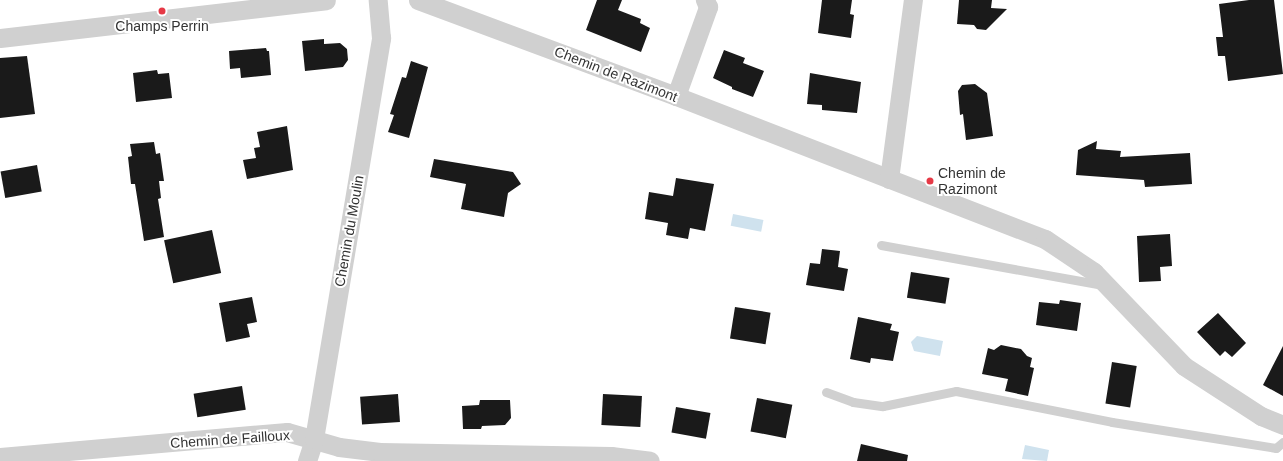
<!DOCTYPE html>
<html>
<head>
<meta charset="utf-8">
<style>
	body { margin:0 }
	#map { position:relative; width:1283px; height:461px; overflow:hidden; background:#fff; font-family:Helvetica,sans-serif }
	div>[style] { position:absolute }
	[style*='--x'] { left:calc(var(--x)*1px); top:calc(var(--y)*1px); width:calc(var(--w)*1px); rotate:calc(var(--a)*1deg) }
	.water>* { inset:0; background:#cfe2ee; transform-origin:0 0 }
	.building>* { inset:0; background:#1a1a1a; transform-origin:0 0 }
	.lane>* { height:9px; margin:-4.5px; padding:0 4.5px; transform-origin:4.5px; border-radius:4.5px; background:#d0d0d0 }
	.street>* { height:19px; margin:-9.5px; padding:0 9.5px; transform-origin:9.5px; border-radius:9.5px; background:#d0d0d0 }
	.dots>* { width:11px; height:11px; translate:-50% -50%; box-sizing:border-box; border:2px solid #fff; border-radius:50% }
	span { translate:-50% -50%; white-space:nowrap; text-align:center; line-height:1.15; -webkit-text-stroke:4px #fff; paint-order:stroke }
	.poi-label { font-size:14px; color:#333 }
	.left { translate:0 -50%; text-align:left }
	.street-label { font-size:14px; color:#333 }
</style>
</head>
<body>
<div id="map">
	<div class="water">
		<div style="left:733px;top:214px;width:31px;height:12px;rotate:11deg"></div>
		<div style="clip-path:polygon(917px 336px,943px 341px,940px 356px,914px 351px,911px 342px)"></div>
		<div style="clip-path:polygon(1025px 445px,1049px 450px,1047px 461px,1022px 459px)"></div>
	</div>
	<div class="building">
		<div style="clip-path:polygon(597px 0,622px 0,618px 10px,641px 19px,640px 23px,650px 28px,641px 52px,586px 30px)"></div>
		<div style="clip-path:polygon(822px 0,852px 0,850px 14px,854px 15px,851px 38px,818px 33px)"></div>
		<div style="clip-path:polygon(959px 0,992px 0,991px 8px,1007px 9px,986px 30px,977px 29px,974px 25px,957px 24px)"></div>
		<div style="clip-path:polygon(1249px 0,1274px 0,1283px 74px,1228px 81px,1225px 56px,1218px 56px,1216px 37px,1223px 37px,1219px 4px)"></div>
		<div style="clip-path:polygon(324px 39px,324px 44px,340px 43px,347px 49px,348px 60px,343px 67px,305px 71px,302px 41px)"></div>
		<div style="clip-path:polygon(266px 48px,267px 51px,269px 51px,271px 75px,241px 78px,240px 68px,230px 69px,229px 51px)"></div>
		<div style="clip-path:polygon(724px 50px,745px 58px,743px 63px,764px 71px,753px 97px,732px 89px,732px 87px,713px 78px)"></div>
		<div style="clip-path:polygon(27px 56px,35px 114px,0 118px,0 58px)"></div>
		<div style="clip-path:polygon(411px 61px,428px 67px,409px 138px,388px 132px,394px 115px,390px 114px,402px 77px,406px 78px)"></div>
		<div style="clip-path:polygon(157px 70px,158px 74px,169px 73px,172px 98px,136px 102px,133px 73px)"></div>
		<div style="clip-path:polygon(810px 73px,861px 82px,857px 113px,822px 110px,822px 105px,807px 104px)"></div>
		<div style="clip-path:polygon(975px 84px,987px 93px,993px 136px,966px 140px,963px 114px,960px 115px,958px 91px,962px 85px)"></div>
		<div style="clip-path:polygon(287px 126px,293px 170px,247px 179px,243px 160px,256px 158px,254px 148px,260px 147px,257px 132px)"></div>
		<div style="clip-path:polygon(1097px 141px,1096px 149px,1121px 151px,1120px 157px,1190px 153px,1192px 184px,1145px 187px,1144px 180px,1076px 175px,1078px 150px)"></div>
		<div style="clip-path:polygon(154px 142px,156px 154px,160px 153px,164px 181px,159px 181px,161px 198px,158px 199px,164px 237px,144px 241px,135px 184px,131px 184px,128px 157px,132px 156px,130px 144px)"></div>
		<div style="clip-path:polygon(434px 159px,513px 172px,521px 184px,508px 193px,504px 217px,461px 209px,466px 184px,430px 177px)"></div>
		<div style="left:37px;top:165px;width:27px;height:37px;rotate:80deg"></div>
		<div style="clip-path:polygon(676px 178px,714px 184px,705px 231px,690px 228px,688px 239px,666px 235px,668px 223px,645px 219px,649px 192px,673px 196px)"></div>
		<div style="left:212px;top:230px;width:44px;height:49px;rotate:78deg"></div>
		<div style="clip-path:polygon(1170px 234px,1172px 266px,1160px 267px,1161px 281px,1139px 282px,1137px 236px)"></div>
		<div style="clip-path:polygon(822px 249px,840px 251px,838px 267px,848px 269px,844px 291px,806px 285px,810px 263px,820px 264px)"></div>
		<div style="left:911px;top:272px;width:39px;height:26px;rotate:9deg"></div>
		<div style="clip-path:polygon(252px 297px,257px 322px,247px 324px,250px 337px,226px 342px,219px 303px)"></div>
		<div style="clip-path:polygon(1060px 300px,1081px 303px,1077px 331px,1036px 325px,1039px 302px,1059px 304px)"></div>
		<div style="left:735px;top:307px;width:36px;height:32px;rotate:9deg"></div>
		<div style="clip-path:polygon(1218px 313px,1246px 343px,1232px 357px,1225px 351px,1220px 356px,1197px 332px)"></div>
		<div style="clip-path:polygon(858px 317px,892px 324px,890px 330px,899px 332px,893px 361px,871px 358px,870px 363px,850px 359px)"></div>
		<div style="clip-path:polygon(1001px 345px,1021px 349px,1027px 356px,1032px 358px,1030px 367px,1034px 368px,1028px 396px,1005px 391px,1008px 379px,982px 374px,988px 348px,994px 350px)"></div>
		<div style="clip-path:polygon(1283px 346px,1283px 396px,1263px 385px)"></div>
		<div style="left:1112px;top:362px;width:25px;height:42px;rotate:9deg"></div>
		<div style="left:242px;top:386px;width:24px;height:49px;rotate:81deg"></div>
		<div style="left:398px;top:394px;width:28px;height:38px;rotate:86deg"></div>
		<div style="left:603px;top:394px;width:39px;height:31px;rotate:3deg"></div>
		<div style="left:757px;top:398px;width:36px;height:34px;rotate:11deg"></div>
		<div style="clip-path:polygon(480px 400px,510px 400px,511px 418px,505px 425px,482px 426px,481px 429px,463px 429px,462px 406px,479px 405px)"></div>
		<div style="left:676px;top:407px;width:35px;height:26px;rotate:10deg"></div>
		<div style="clip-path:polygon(861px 444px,908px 455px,907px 461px,857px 461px)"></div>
	</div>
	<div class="lane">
		<div style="--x:881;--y:245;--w:227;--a:10.2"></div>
		<div style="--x:826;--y:392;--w:29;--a:20"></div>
		<div style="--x:853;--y:402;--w:30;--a:8"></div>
		<div style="--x:883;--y:406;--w:75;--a:-11.6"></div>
		<div style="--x:956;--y:391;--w:159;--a:11.2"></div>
		<div style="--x:1112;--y:422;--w:166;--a:9"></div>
		<div style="--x:1276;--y:448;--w:9;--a:-41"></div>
	</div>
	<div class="street">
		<div style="--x:418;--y:0;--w:275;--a:20.4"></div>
		<div style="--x:676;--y:96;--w:396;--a:21.2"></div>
		<div style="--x:1045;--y:239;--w:59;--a:34"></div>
		<div style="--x:1094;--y:272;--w:130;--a:46.2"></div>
		<div style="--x:1184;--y:366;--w:92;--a:33"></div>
		<div style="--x:1261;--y:416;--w:24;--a:22"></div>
		<div style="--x:0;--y:38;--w:328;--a:-6.6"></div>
		<div style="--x:676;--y:96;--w:95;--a:-70.2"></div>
		<div style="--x:708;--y:7;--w:8;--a:-113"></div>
		<div style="--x:889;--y:179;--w:181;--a:-82.4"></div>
		<div style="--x:0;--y:457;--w:288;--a:-5"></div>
		<div style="--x:287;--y:432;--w:54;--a:16.1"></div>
		<div style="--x:339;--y:447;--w:41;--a:7"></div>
		<div style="--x:380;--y:452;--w:231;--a:1"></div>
		<div style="--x:611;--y:456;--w:39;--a:7"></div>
		<div style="--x:307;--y:461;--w:23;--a:-72"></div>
		<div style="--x:314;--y:439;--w:407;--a:-80.5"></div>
		<div style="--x:381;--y:38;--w:38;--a:-95"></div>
	</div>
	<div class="dots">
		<div style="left:162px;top:11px;background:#e63946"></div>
		<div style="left:930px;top:181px;background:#e63946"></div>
	</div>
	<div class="poi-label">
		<span style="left:162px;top:26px">Champs Perrin</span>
		<span class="left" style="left:938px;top:181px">Chemin de<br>Razimont</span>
	</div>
	<div class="street-label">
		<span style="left:616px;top:74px;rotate:21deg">Chemin de Razimont</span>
		<span style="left:349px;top:231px;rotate:-80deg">Chemin du Moulin</span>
		<span style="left:230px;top:439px;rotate:-4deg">Chemin de Failloux</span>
	</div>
</div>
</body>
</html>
